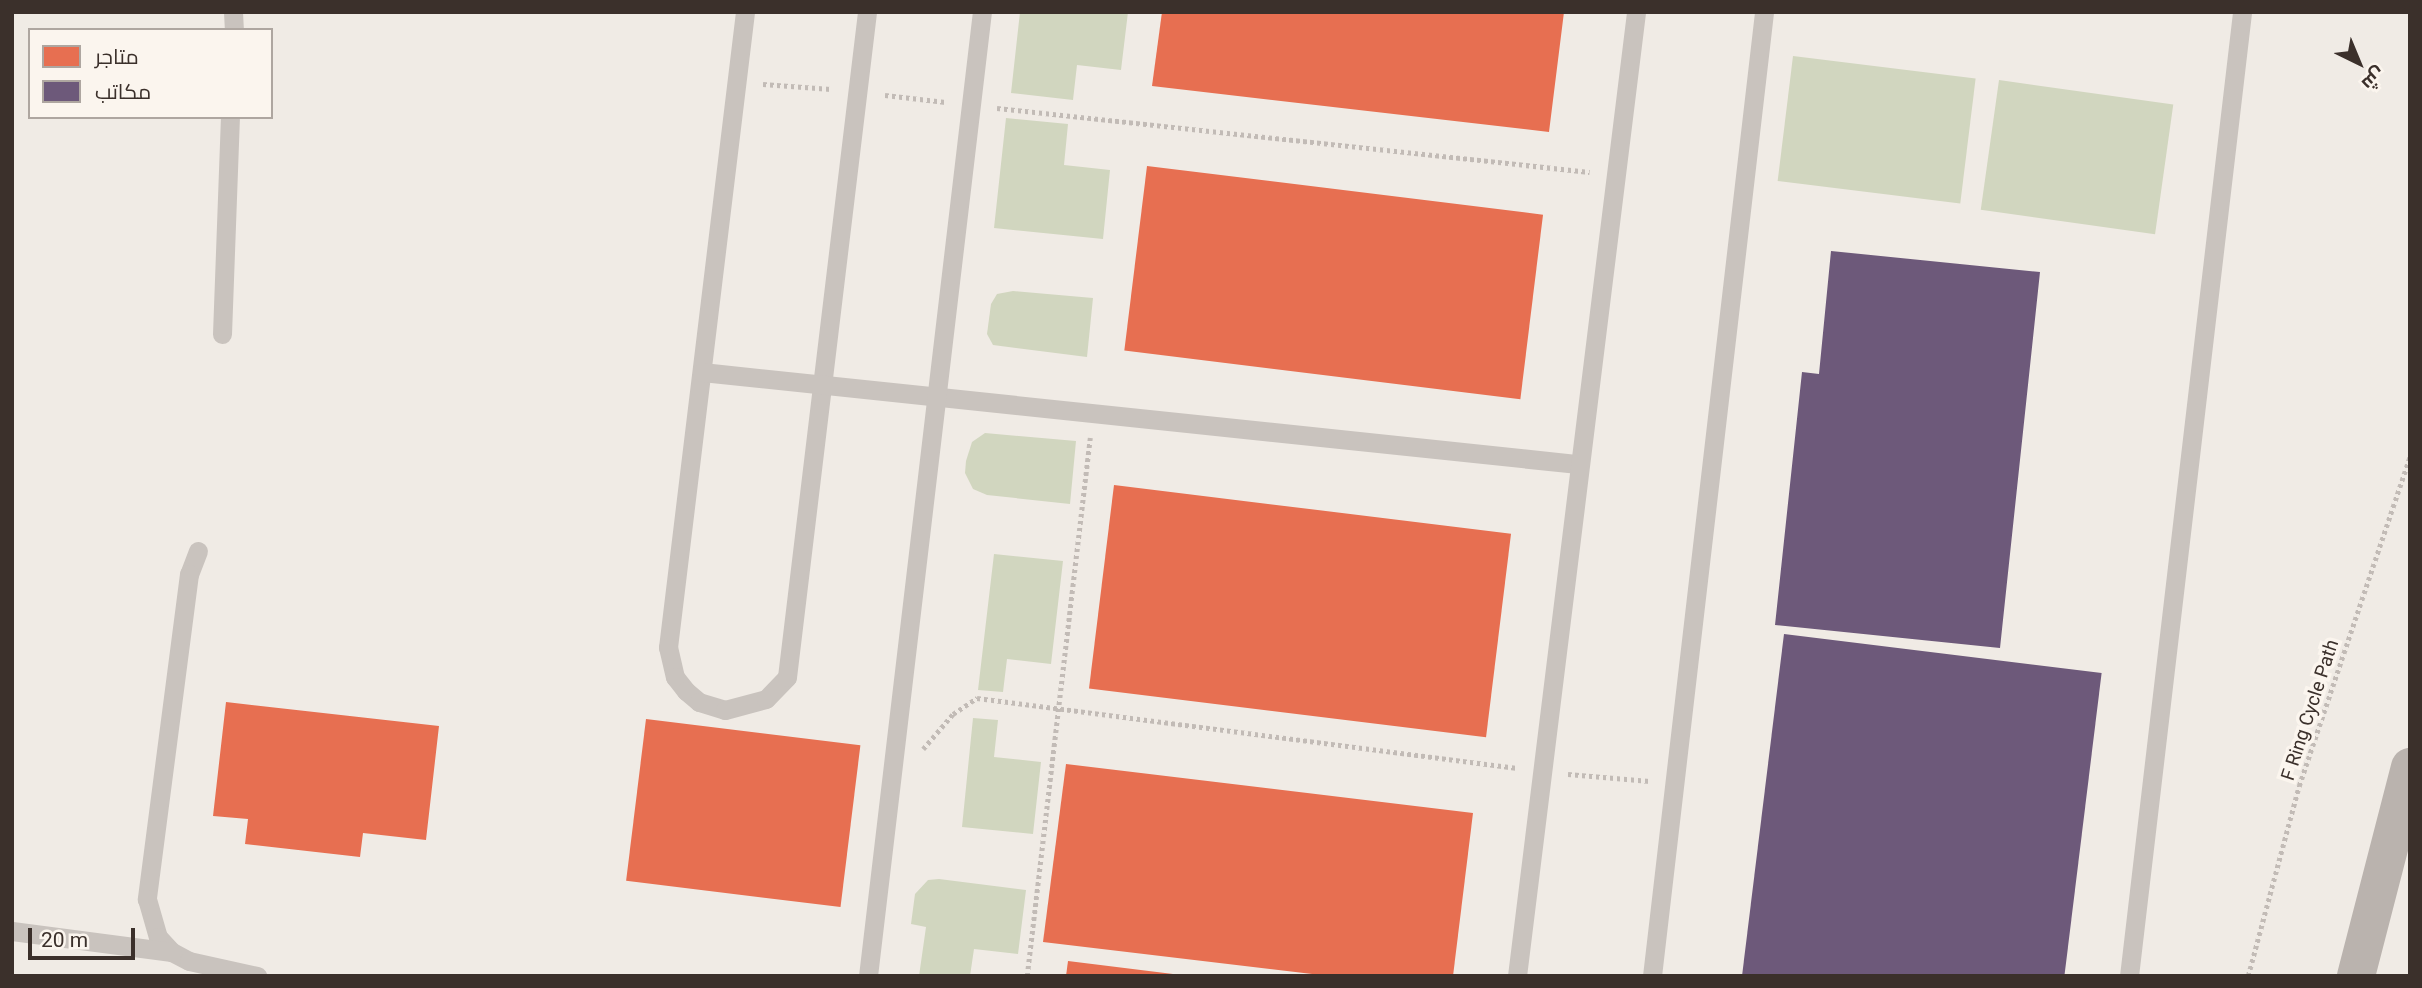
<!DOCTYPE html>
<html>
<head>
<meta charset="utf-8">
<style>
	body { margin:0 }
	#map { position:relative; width:2422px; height:988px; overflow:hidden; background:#f0ebe5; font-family:Roboto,Cairo,sans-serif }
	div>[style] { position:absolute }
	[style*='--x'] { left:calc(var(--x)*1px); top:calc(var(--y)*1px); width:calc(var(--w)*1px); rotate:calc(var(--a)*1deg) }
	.green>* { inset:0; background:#d1d6bf; transform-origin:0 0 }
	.shops>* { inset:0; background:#e76f51; transform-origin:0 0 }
	.offices>* { inset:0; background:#6d597a; transform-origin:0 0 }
	.path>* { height:4.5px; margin-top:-2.25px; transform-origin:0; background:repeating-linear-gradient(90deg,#c2bbb6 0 3.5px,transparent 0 7px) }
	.service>* { height:19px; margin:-9.5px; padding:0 9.5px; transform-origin:9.5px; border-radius:9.5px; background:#c9c3be }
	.secondary>* { height:38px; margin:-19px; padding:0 19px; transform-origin:19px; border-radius:19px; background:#bab3ae }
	span { translate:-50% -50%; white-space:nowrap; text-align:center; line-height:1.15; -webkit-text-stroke:7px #fbf5ee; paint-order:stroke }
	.street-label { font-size:19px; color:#3b302b }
	.frame { position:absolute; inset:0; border:14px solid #3b302b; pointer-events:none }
	.legend { position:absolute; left:28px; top:28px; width:245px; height:91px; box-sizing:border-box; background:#fbf5ee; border:2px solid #aea6a0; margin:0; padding:9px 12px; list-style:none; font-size:21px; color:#3b302b }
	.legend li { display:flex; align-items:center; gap:14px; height:35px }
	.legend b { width:35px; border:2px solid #aea6a0 }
	.north { position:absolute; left:2324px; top:28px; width:70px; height:70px; -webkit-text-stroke:5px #fbf5ee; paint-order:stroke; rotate:137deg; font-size:19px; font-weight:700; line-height:28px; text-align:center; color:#3b302b }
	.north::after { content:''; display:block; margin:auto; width:24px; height:32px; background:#3b302b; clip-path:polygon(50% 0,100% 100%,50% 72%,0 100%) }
	.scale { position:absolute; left:28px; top:928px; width:107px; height:32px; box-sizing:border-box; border:4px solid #3b302b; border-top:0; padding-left:9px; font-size:21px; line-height:24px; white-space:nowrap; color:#3b302b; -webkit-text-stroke:5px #fbf5ee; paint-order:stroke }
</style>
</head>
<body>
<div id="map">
	<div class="green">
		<div style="clip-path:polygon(1020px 12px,1128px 12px,1121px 70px,1077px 65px,1073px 100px,1011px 93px)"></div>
		<div style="left:1793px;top:56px;width:184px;height:126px;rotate:7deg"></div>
		<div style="left:1999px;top:80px;width:176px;height:131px;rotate:8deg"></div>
		<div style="clip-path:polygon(1006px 118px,1068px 124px,1064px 165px,1110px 170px,1103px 239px,994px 228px)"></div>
		<div style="clip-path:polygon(1013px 291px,1093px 298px,1087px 357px,993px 345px,987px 334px,991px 304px,997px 294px)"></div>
		<div style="clip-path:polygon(985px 433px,1076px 441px,1070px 504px,987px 495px,973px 489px,965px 473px,966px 461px,972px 442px)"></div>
		<div style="clip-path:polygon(994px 554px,1063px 561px,1051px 664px,1007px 659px,1003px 692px,978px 690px)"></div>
		<div style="clip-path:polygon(973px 718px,998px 720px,994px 757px,1041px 762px,1033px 834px,962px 827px)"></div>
		<div style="clip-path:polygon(939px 879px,1026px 890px,1018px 954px,974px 949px,970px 976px,919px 976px,926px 927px,911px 924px,915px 894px,928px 880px)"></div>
	</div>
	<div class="shops">
		<div style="clip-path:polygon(1162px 12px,1564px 12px,1549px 132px,1152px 86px)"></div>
		<div style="left:1147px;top:166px;width:399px;height:186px;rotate:7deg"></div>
		<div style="left:1114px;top:485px;width:400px;height:205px;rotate:7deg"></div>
		<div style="clip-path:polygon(226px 702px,439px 726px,426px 840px,363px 833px,360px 857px,245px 844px,248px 819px,213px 816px)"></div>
		<div style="left:646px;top:719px;width:216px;height:163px;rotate:7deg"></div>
		<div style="clip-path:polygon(1066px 764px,1473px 813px,1453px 976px,1329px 976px,1043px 942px)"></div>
		<div style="clip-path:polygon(1068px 961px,1173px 974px,1173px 976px,1066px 976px)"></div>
	</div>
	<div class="offices">
		<div style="clip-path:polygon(1831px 251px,2040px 272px,2000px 648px,1775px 625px,1802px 372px,1819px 374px)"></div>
		<div style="left:1784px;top:634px;width:320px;height:344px;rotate:7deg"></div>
	</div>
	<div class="path">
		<div style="--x:763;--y:84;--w:68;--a:4.2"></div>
		<div style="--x:885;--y:95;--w:61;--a:6.5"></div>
		<div style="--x:997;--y:108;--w:596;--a:6.16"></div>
		<div style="--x:923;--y:749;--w:46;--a:-49.4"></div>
		<div style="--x:953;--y:714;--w:29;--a:-34"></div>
		<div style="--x:977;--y:698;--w:545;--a:7.39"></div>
		<div style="--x:1568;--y:774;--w:82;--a:4.9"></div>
		<div style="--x:1027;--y:976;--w:542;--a:-83.32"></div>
		<div style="--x:2248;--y:976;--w:197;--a:-75"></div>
		<div style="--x:2299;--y:786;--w:348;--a:-71.4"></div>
	</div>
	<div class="service">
		<div style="--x:233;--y:12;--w:18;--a:87"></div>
		<div style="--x:745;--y:12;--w:640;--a:96.91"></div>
		<div style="--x:668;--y:647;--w:31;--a:77"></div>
		<div style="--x:675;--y:677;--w:18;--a:52"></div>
		<div style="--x:686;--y:691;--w:17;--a:40"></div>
		<div style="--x:699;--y:702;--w:27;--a:17"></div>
		<div style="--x:725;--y:710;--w:42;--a:-15"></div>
		<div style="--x:766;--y:699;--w:30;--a:-46"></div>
		<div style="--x:787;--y:677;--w:670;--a:-83.14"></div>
		<div style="--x:222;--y:334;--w:217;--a:-87.9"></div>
		<div style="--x:702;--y:372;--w:881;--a:6"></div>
		<div style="--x:198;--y:551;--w:25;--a:111"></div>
		<div style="--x:189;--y:574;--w:328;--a:97.4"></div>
		<div style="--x:147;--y:899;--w:40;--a:74"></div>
		<div style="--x:158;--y:937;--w:21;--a:47"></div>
		<div style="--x:172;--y:952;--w:19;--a:28"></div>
		<div style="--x:189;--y:961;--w:70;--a:12.4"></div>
		<div style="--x:12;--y:931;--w:161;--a:7.5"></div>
		<div style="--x:868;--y:976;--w:971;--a:-83.26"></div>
		<div style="--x:1517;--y:976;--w:971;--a:-82.96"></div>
		<div style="--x:1652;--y:976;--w:970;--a:-83.37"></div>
		<div style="--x:2129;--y:976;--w:971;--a:-83.31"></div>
	</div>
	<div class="secondary">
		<div style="--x:2356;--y:976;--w:216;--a:-75.5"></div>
	</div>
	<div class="street-label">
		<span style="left:2310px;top:710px;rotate:-72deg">F Ring Cycle Path</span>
	</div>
	<div class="frame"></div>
	<ul class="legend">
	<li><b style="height:19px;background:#e76f51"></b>متاجر</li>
	<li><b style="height:19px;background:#6d597a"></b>مكاتب</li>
	</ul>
	<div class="north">ش</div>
	<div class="scale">20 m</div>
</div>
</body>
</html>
